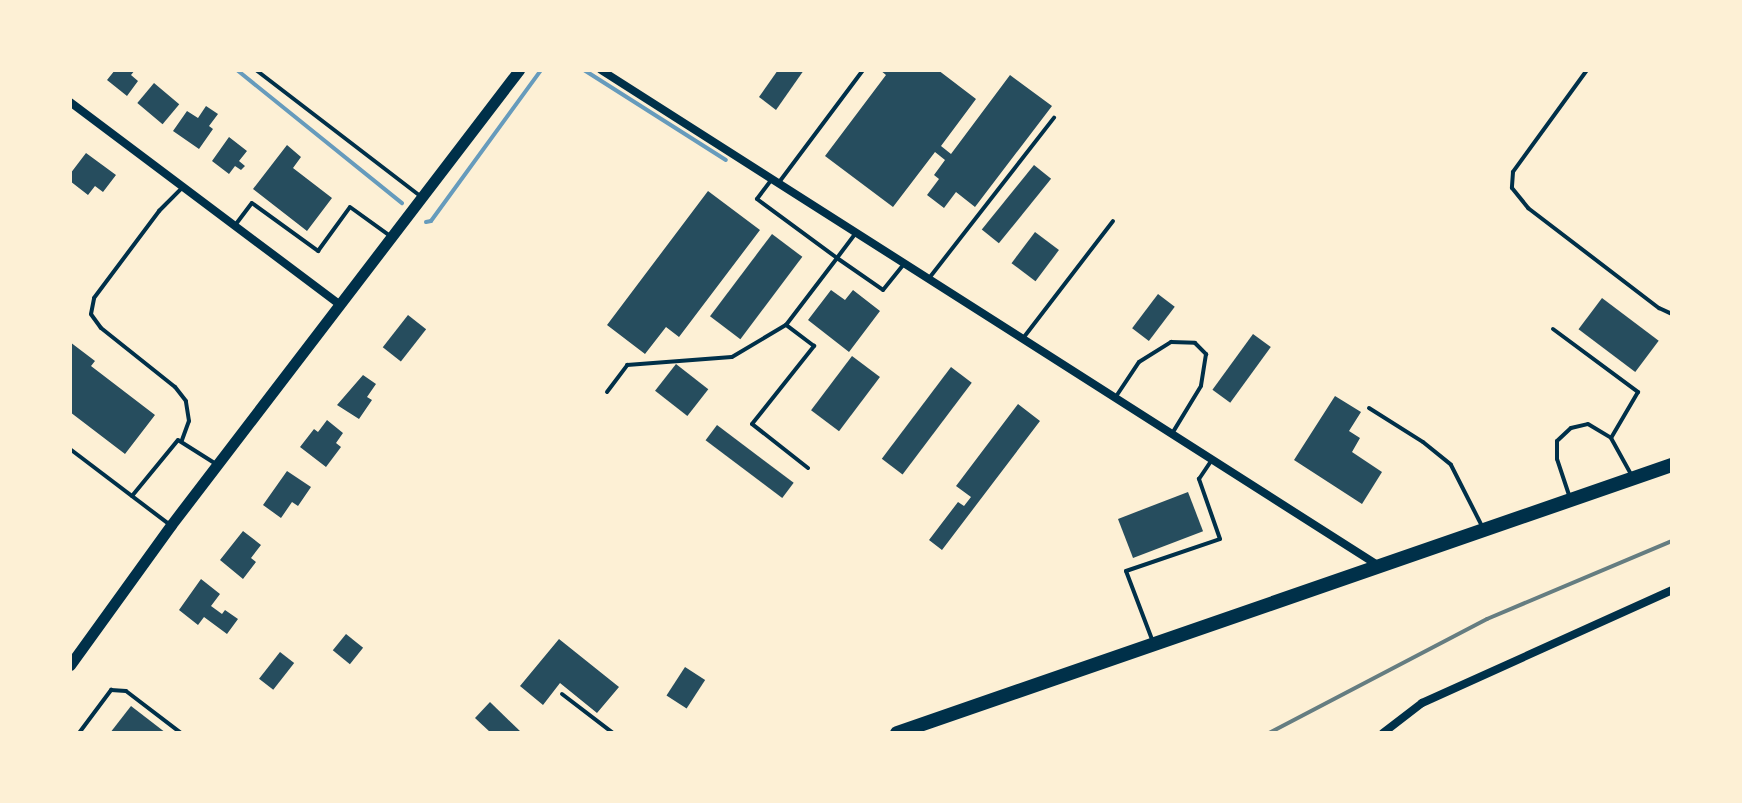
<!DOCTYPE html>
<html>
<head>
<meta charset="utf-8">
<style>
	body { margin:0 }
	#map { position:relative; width:1742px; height:803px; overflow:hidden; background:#fdf0d5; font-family:"IBM Plex Sans",sans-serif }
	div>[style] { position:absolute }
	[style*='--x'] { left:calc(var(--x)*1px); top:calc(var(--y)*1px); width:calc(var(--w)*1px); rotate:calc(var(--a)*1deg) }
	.stream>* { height:4px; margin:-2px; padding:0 2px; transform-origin:2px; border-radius:2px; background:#669bbc }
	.building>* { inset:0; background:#264d5e; transform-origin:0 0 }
	.service>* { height:4px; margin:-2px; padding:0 2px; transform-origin:2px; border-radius:2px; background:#003049 }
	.minor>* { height:8px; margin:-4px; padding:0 4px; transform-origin:4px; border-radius:4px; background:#003049 }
	.secondary>* { height:11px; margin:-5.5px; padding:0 5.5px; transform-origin:5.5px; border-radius:5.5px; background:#003049 }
	.trunk>* { height:14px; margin:-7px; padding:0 7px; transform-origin:7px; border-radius:7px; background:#003049 }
	.rail>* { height:4px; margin:-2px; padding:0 2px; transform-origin:2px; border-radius:2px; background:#657d81 }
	span { translate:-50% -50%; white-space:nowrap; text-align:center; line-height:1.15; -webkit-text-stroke:6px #fdf0d5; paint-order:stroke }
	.frame { position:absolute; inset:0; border:72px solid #fdf0d5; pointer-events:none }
</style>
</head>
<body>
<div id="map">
	<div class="stream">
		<div style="--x:237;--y:70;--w:212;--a:38.9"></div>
		<div style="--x:584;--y:70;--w:168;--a:32.4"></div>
		<div style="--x:426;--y:222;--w:5;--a:-11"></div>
		<div style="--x:431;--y:221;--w:187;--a:-53.9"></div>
	</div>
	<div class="building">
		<div style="clip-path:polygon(115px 70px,135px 70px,131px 75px,138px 81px,127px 96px,107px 80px)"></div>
		<div style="clip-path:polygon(778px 70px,804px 70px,776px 110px,759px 97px)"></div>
		<div style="clip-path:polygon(880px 70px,938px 70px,976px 99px,941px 146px,951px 154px,1010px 75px,1052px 106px,975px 207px,956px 192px,944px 208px,927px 195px,939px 179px,934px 175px,945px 160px,935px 152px,893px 207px,825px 156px,886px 75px)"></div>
		<div style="left:154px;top:83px;width:33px;height:26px;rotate:40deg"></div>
		<div style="clip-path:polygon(206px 106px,218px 114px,209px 126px,213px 129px,199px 149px,173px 131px,187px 111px,198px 118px)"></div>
		<div style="clip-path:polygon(229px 137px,247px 151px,239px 161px,245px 166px,241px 170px,235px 166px,229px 174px,212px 161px)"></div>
		<div style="clip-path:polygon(287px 145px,301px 157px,293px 168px,332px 198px,307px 231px,253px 189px)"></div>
		<div style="clip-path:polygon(86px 153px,116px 175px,103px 192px,95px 186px,88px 195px,70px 181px,70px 174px)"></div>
		<div style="left:1034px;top:165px;width:22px;height:83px;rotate:39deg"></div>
		<div style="clip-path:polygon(708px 191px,760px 230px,679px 337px,666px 327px,645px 354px,607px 325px)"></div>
		<div style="left:1035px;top:232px;width:30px;height:39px;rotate:37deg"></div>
		<div style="left:772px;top:234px;width:38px;height:103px;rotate:37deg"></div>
		<div style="clip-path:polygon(831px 290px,845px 300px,853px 290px,880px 311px,849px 352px,808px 320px)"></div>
		<div style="left:1158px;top:294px;width:21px;height:43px;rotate:37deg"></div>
		<div style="left:1602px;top:298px;width:71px;height:39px;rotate:37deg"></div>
		<div style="left:408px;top:315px;width:23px;height:41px;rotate:38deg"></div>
		<div style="left:1253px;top:334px;width:22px;height:69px;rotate:36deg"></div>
		<div style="clip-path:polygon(70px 342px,95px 361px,91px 366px,155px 415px,125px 454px,70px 412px)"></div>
		<div style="left:852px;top:356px;width:35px;height:68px;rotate:37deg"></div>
		<div style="left:676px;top:364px;width:41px;height:34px;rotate:38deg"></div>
		<div style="left:951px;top:367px;width:26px;height:115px;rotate:37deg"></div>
		<div style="clip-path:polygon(363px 375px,376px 384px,367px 397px,372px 400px,359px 419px,337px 405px)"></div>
		<div style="clip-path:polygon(1335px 396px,1361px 412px,1349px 431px,1360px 438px,1352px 452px,1382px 472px,1362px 504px,1294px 460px)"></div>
		<div style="clip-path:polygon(1018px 404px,1040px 421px,942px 550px,929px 540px,958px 502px,964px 506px,971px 497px,956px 486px)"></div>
		<div style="clip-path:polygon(327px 420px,343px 433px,336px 443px,341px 447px,326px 467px,300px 447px,314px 429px,318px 432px)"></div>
		<div style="left:717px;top:425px;width:96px;height:19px;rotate:37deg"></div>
		<div style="clip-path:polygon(287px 471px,311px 487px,298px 506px,292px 502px,281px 518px,263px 505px)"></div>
		<div style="left:1188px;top:492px;width:42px;height:75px;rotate:69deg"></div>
		<div style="clip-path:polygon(243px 531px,261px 545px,251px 558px,256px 562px,243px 579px,220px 560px)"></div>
		<div style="clip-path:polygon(201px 579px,220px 594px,211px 606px,222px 614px,225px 610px,238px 619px,227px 634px,204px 617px,198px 625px,179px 610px)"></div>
		<div style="left:346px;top:634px;width:22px;height:21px;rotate:39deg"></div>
		<div style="clip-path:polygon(559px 639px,619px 687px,597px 713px,560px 683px,543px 705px,520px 686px)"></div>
		<div style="left:280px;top:652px;width:18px;height:34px;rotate:38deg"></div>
		<div style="left:685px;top:667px;width:24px;height:34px;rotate:33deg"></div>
		<div style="clip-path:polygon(490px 702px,522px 733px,491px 733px,475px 718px)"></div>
		<div style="clip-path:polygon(131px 706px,166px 733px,110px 733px)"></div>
	</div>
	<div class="service">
		<div style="--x:256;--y:70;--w:207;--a:37.5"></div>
		<div style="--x:1587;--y:70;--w:126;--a:126"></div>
		<div style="--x:1513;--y:172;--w:16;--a:94"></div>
		<div style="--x:1512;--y:188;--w:26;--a:51"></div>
		<div style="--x:1528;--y:208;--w:165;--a:37.4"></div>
		<div style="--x:1659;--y:308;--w:14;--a:25"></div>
		<div style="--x:772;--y:179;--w:25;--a:127"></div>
		<div style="--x:757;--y:199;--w:99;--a:36.4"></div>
		<div style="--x:837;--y:258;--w:30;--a:-53"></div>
		<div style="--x:780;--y:181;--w:139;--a:-53.2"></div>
		<div style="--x:236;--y:224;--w:26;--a:-53"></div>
		<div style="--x:252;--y:203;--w:82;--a:36"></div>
		<div style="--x:318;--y:251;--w:54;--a:-54"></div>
		<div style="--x:350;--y:207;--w:48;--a:35.7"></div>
		<div style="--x:930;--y:277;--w:202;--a:-52.1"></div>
		<div style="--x:1553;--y:329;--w:106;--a:36.5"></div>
		<div style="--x:1638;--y:392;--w:53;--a:120.4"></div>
		<div style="--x:1024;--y:337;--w:146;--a:-52.5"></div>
		<div style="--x:607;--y:392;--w:34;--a:-53"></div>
		<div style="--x:627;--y:365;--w:105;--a:-4.4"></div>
		<div style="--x:732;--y:357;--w:63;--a:-30.7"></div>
		<div style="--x:1115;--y:398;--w:43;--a:-56.3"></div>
		<div style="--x:1139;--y:362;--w:38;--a:-32"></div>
		<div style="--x:1171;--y:342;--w:24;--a:2"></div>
		<div style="--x:1195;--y:343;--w:16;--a:45"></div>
		<div style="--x:1206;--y:354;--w:32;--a:99"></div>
		<div style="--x:1201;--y:386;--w:54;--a:121.3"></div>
		<div style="--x:1369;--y:408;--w:64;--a:32.2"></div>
		<div style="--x:1423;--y:442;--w:36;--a:39"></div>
		<div style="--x:1451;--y:465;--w:71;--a:63.1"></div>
		<div style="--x:182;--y:440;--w:20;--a:-70"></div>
		<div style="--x:189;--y:421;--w:20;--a:-99"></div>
		<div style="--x:186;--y:401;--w:18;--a:-128"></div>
		<div style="--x:175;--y:387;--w:95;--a:-141.4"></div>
		<div style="--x:101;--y:328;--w:17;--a:-126"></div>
		<div style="--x:91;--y:314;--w:16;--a:-79"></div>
		<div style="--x:94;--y:298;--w:109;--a:-53.2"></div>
		<div style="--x:159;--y:211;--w:34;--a:-45"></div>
		<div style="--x:70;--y:449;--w:126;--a:37.2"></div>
		<div style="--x:808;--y:468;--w:71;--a:-141.8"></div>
		<div style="--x:752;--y:424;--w:100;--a:-51.5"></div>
		<div style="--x:814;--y:346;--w:35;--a:-143"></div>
		<div style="--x:786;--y:325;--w:84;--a:-52.7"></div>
		<div style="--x:837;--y:258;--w:56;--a:34.8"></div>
		<div style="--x:883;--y:290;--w:33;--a:-51"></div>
		<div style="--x:132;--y:496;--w:72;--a:-50.6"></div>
		<div style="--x:178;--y:440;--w:45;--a:32.3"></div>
		<div style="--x:1570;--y:498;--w:41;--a:-108.4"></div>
		<div style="--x:1557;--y:459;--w:18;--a:-90"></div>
		<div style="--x:1557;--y:441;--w:19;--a:-43"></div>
		<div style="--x:1571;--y:428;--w:17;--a:-13"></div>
		<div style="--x:1588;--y:424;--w:27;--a:31"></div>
		<div style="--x:1611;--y:438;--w:43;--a:61.1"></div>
		<div style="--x:1153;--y:642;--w:76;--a:-110.8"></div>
		<div style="--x:1126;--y:571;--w:99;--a:-18.8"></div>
		<div style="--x:1220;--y:539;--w:64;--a:-109.3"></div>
		<div style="--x:1199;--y:479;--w:23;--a:-56"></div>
		<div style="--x:562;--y:694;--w:64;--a:37.4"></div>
		<div style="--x:79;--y:733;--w:54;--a:-53.3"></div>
		<div style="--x:111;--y:690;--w:15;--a:4"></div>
		<div style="--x:126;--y:691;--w:69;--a:37.4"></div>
	</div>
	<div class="minor">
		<div style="--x:601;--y:70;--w:923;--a:32.52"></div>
		<div style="--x:70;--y:102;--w:338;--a:36.9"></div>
		<div style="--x:1383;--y:733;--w:49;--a:-37.6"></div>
		<div style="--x:1422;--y:703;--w:274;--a:-24.3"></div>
	</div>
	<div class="secondary">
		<div style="--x:70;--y:665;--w:173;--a:-54.2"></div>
		<div style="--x:171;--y:525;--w:573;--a:-52.59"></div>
	</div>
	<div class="trunk">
		<div style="--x:897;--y:733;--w:820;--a:-19.08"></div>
	</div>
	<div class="rail">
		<div style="--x:1269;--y:733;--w:246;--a:-27.6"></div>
		<div style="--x:1487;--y:619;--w:201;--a:-22.9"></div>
	</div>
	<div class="frame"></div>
</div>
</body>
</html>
